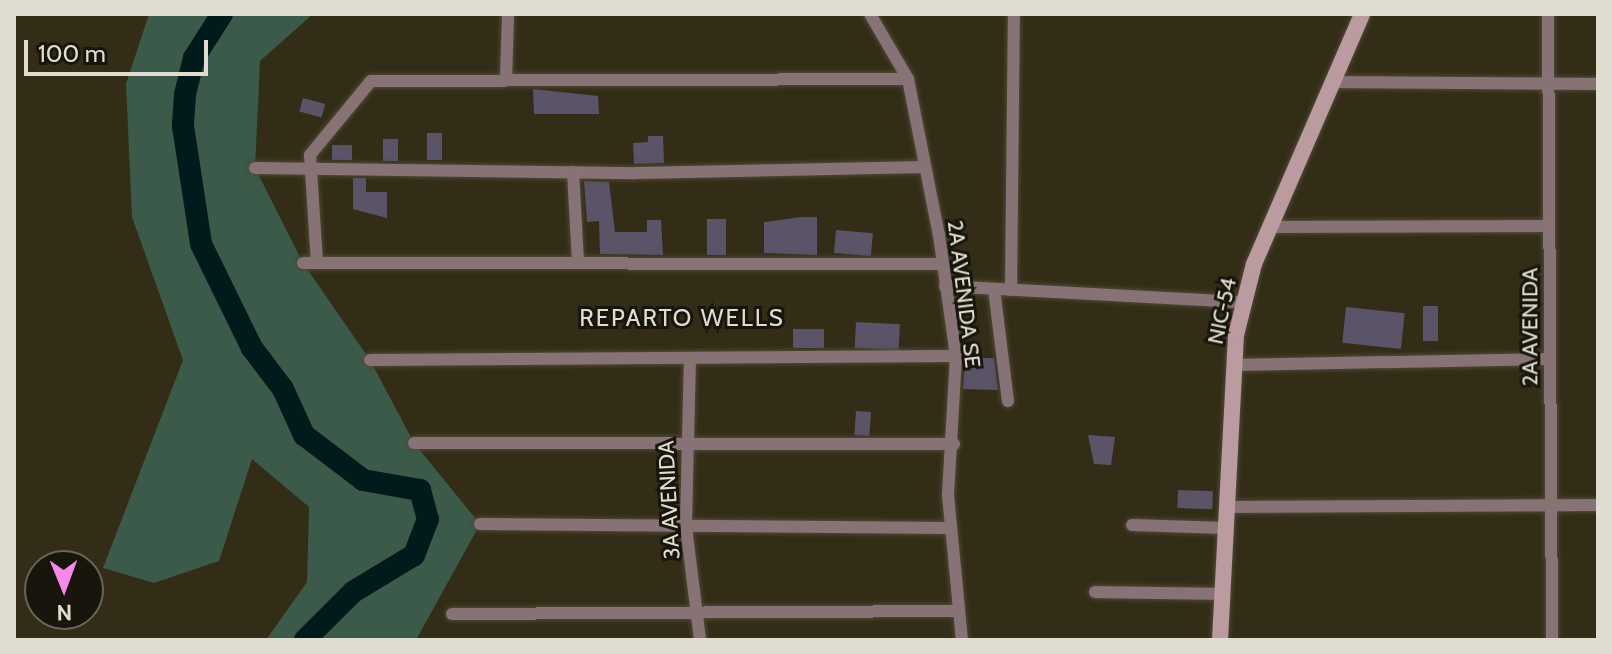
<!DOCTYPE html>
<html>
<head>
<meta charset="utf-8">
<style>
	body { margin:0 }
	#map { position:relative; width:1612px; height:654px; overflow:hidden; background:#332d18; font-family:Cabin,sans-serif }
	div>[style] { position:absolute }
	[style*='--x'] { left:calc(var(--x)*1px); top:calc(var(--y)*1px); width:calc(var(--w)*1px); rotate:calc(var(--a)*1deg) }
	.green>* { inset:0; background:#3c5a49 }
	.river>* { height:22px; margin:-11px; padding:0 11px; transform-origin:11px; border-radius:11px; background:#011b1d }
	.building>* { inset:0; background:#5b5469; transform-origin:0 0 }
	.roads { filter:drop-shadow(0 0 2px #4f4935) drop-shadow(0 0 2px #4f4935) }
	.minor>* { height:12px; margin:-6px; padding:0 6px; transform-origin:6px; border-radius:6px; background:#877376 }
	.secondary>* { height:16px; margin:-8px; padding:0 8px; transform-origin:8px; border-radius:8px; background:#ba9b9f }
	span { translate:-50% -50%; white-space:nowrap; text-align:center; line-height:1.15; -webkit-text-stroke:6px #18150c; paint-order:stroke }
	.street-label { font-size:22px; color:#e0ddd0 }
	.neighbourhood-label { font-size:24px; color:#e0ddd0; letter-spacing:2px }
	.frame { position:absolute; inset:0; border:16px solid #e0ddd0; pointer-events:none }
	.north { position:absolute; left:24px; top:550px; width:80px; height:80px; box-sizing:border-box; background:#18150c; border:2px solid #68655a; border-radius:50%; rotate:179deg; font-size:22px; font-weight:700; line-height:32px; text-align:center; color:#e0ddd0 }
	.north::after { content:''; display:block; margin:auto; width:28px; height:36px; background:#f688ec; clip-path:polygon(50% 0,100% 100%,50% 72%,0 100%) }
	.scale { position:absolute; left:24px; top:40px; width:184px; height:36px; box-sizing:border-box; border:4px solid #e0ddd0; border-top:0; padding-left:10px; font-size:24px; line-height:28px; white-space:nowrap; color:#e0ddd0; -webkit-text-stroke:6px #18150c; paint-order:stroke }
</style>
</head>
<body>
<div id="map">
	<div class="green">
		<div style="clip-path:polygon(149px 14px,313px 14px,260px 61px,255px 168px,303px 263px,370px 360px,414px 443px,480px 524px,416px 640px,266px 640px,307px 582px,309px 507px,252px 459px,219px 561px,154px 583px,103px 568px,183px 360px,132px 217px,126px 84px)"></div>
	</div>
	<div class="river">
		<div style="--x:222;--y:14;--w:52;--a:122.5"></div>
		<div style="--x:194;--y:58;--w:38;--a:104"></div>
		<div style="--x:185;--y:95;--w:31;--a:94"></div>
		<div style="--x:183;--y:126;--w:119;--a:81.3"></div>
		<div style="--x:201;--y:244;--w:116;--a:63.9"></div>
		<div style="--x:252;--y:348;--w:51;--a:52.9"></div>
		<div style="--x:283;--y:389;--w:51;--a:65.5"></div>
		<div style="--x:304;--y:435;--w:74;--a:37.3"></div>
		<div style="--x:363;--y:480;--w:58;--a:10"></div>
		<div style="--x:420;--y:490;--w:30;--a:75"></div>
		<div style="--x:428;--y:519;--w:39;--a:111"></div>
		<div style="--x:414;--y:555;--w:71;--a:148.8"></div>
		<div style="--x:353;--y:592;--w:68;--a:135"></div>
	</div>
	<div class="building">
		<div style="clip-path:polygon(533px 89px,598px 96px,599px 114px,534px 114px)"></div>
		<div style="left:303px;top:98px;width:23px;height:14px;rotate:15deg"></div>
		<div style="left:427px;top:133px;width:15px;height:27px"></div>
		<div style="clip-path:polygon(648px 136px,663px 136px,664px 163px,634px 164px,633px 143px,648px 142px)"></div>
		<div style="left:383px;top:139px;width:15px;height:22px"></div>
		<div style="left:332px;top:145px;width:20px;height:15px"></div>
		<div style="clip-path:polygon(353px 178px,366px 178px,366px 192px,387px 192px,387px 218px,353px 209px)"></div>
		<div style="clip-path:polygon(584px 181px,609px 182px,615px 232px,647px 232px,647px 220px,661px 220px,663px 255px,600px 254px,599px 221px,587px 222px)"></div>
		<div style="clip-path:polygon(802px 217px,817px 217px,817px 255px,764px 253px,764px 222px)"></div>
		<div style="left:707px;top:219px;width:19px;height:36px"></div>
		<div style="left:836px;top:230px;width:37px;height:23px;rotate:5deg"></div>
		<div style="left:1423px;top:306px;width:15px;height:35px"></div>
		<div style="left:1346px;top:307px;width:59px;height:36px;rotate:6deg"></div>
		<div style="left:856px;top:322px;width:44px;height:26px;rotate:3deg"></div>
		<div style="left:793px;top:329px;width:31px;height:19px"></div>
		<div style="clip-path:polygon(965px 358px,994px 358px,998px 390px,963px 389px)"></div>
		<div style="left:856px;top:411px;width:15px;height:24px;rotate:4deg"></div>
		<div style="clip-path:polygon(1088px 435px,1115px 437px,1111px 465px,1094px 464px)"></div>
		<div style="left:1178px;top:490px;width:35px;height:18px;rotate:2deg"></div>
	</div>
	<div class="roads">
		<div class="minor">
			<div style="--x:870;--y:14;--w:75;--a:59.7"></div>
			<div style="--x:908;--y:79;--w:159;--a:78.8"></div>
			<div style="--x:939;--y:235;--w:122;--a:82"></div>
			<div style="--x:956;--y:356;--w:139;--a:93.3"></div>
			<div style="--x:948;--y:495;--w:146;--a:84.5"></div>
			<div style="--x:1548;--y:14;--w:626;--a:89.63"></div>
			<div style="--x:506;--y:79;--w:65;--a:-88.2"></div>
			<div style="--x:1333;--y:82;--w:265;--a:0.4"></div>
			<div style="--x:255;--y:168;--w:381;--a:0.8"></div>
			<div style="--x:636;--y:173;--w:288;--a:-1.2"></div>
			<div style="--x:573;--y:172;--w:90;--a:86.8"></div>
			<div style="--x:1270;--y:227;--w:279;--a:-0.2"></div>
			<div style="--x:303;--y:263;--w:640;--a:0.09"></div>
			<div style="--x:317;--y:263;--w:108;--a:-93.7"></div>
			<div style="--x:310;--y:155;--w:96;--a:-50.5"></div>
			<div style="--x:371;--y:81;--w:537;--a:-0.21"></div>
			<div style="--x:945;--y:286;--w:299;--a:3.1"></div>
			<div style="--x:994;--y:289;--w:113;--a:82.9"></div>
			<div style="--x:1011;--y:290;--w:276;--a:-89.4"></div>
			<div style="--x:690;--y:358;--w:169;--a:91.4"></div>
			<div style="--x:686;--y:527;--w:114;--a:82.9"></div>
			<div style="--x:370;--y:360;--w:586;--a:-0.39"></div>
			<div style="--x:1234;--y:365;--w:316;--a:-1.1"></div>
			<div style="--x:414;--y:443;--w:540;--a:0.11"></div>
			<div style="--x:1226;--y:507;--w:372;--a:-0.3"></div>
			<div style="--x:480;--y:524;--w:470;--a:0.5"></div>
			<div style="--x:1132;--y:525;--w:93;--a:1.8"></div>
			<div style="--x:1095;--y:592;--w:127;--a:0.9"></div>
			<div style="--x:452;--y:614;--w:507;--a:-0.34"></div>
		</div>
		<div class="secondary">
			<div style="--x:1220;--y:640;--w:305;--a:-87"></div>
			<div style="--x:1236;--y:335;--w:73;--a:-75.8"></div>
			<div style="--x:1254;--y:264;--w:272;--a:-66.6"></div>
		</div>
	</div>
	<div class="street-label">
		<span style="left:964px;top:294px;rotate:83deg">2A AVENIDA SE</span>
		<span style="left:1222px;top:311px;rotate:-78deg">NIC-54</span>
		<span style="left:1530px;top:327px;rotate:-90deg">2A AVENIDA</span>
		<span style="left:669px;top:500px;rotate:-93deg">3A AVENIDA</span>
	</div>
	<div class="neighbourhood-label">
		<span style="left:682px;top:318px">REPARTO WELLS</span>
	</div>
	<div class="frame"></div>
	<div class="north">N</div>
	<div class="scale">100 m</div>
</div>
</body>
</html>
